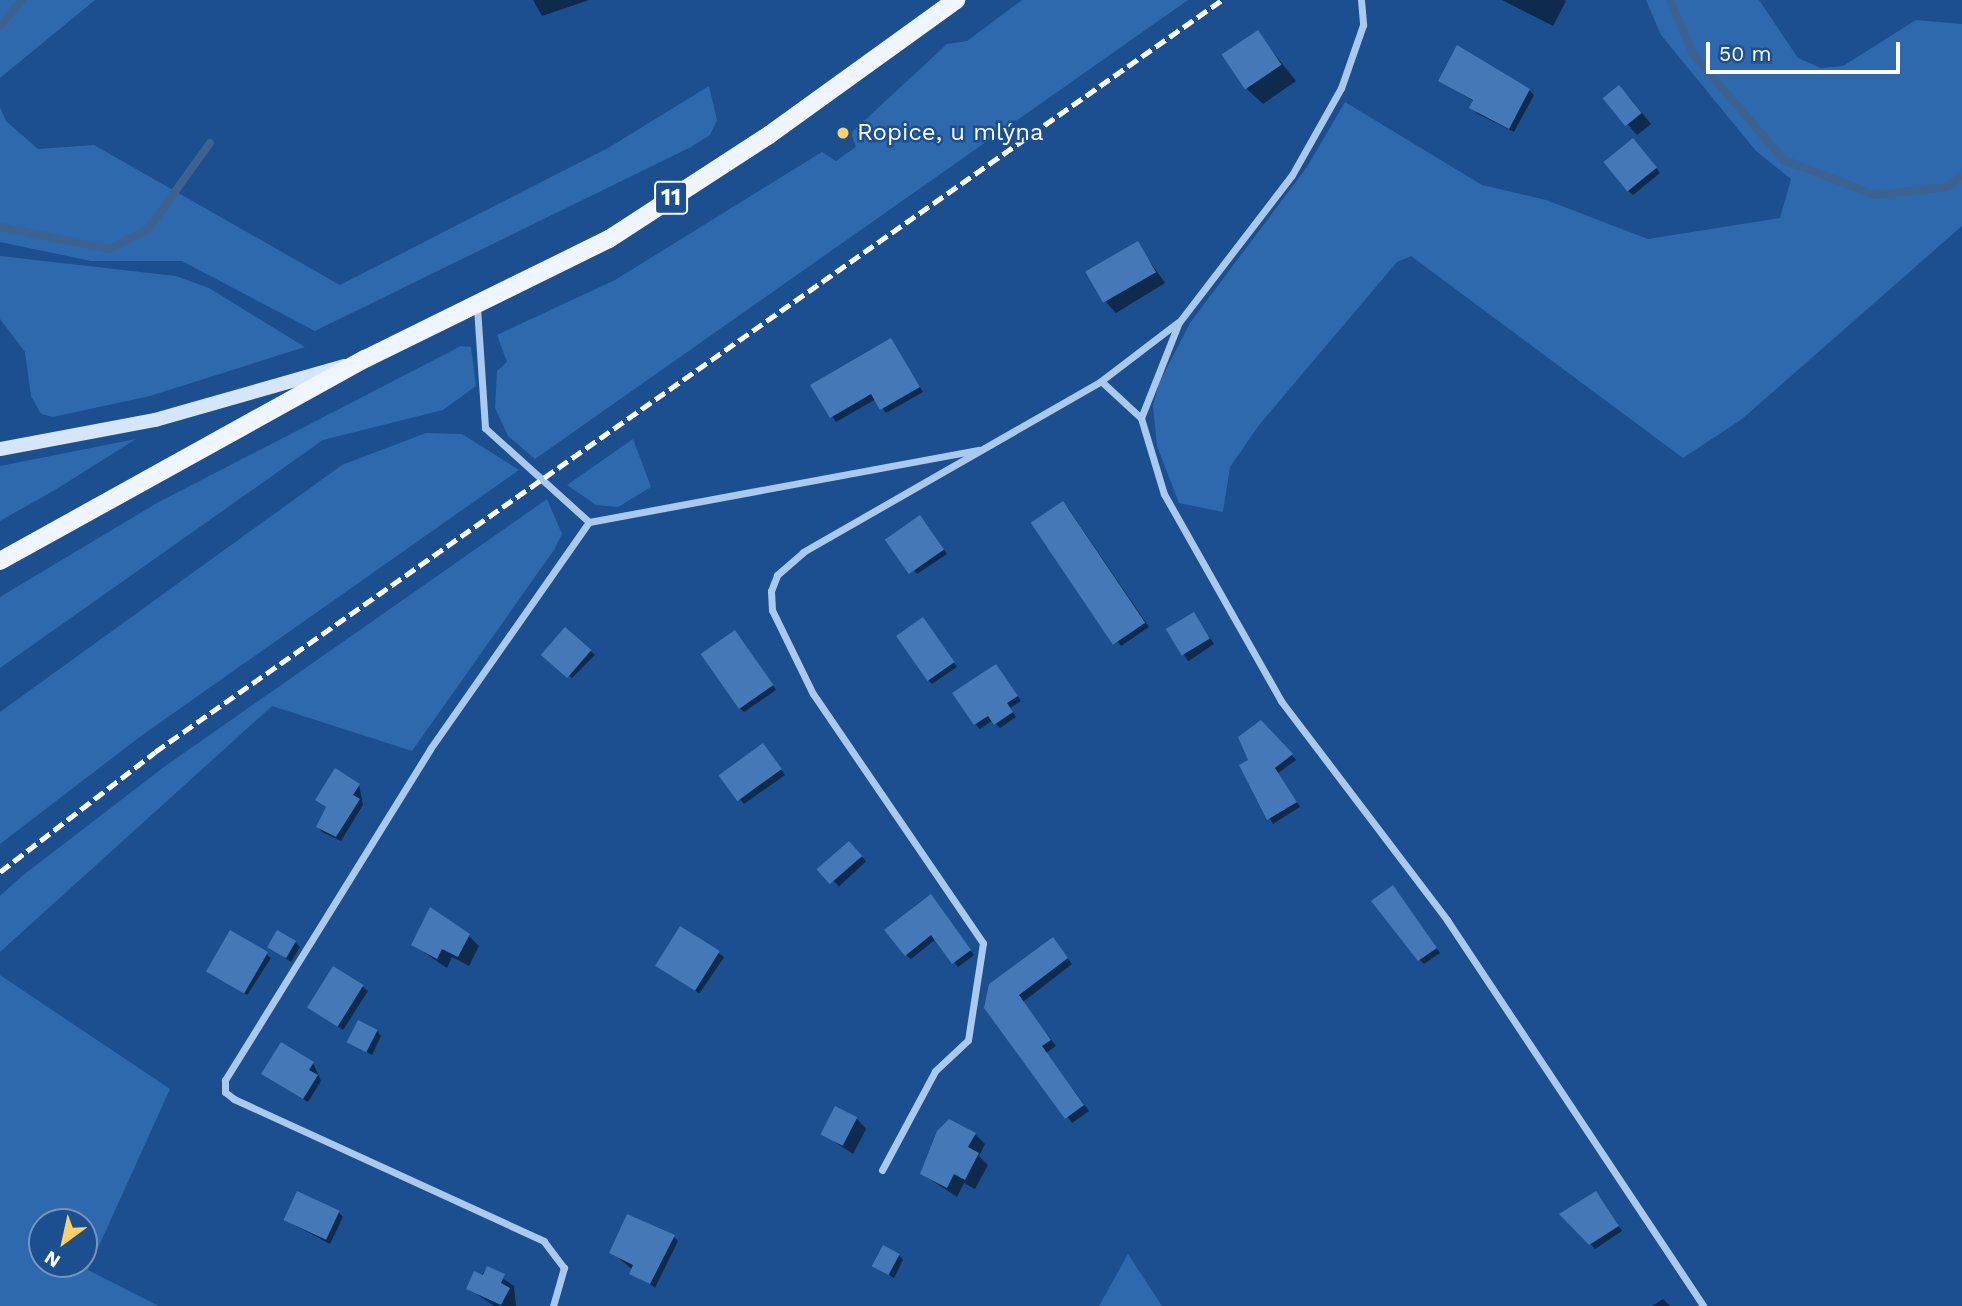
<!DOCTYPE html>
<html>
<head>
<meta charset="utf-8">
<style>
	body { margin:0 }
	#map { position:relative; width:1962px; height:1306px; overflow:hidden; background:#1b4f8f; font-family:"Work Sans",sans-serif }
	div>[style] { position:absolute }
	[style*='--x'] { left:calc(var(--x)*1px); top:calc(var(--y)*1px); width:calc(var(--w)*1px); rotate:calc(var(--a)*1deg) }
	.green>* { inset:0; background:#2e69ad }
	.shadow>* { inset:0; background:#0007; transform-origin:0 0 }
	.stream>* { height:8px; margin:-4px; padding:0 4px; transform-origin:4px; border-radius:4px; background:#3c6290 }
	.building>* { inset:0; background:#4478b7; transform-origin:0 0 }
	.minor>* { height:7px; margin:-3.5px; padding:0 3.5px; transform-origin:3.5px; border-radius:3.5px; background:#a9c9ee }
	.secondary>* { height:14px; margin:-7px; padding:0 7px; transform-origin:7px; border-radius:7px; background:#d6e6fa }
	.primary>* { height:18px; margin:-9px; padding:0 9px; transform-origin:9px; border-radius:9px; background:#f0f6ff }
	.rail>* { height:5px; margin-top:-2.5px; transform-origin:0; background:repeating-linear-gradient(90deg,#fff 0 12px,transparent 0 17px) }
	.dots>* { width:19px; height:19px; translate:-50% -50%; box-sizing:border-box; border:4px solid #1b4f8f; border-radius:50% }
	span { translate:-50% -50%; white-space:nowrap; text-align:center; line-height:1.15; -webkit-text-stroke:5px #1b4f8f; paint-order:stroke }
	.shield-label span { padding:2px 5px; background:#1b4f8f; border:2px solid; border-radius:5px; -webkit-text-stroke-width:0 }
	.shield-label { font-size:23px; color:#fff; font-weight:700 }
	.poi-label { font-size:24px; color:#fff }
	.left { translate:0 -50%; text-align:left }
	.north { position:absolute; left:28px; top:1208px; width:70px; height:70px; box-sizing:border-box; background:#1b4f8f; border:2px solid #7695bc; border-radius:50%; rotate:213deg; font-size:19px; font-weight:700; line-height:28px; text-align:center; color:#fff }
	.north::after { content:''; display:block; margin:auto; width:24px; height:32px; background:#ffd166; clip-path:polygon(50% 0,100% 100%,50% 72%,0 100%) }
	.scale { position:absolute; left:1706px; top:42px; width:194px; height:32px; box-sizing:border-box; border:4px solid #fff; border-top:0; padding-left:9px; font-size:21px; line-height:24px; white-space:nowrap; color:#fff; -webkit-text-stroke:5px #1b4f8f; paint-order:stroke }
</style>
</head>
<body>
<div id="map">
	<div class="green">
		<div style="clip-path:polygon(0 0,95px 0,0 78px)"></div>
		<div style="clip-path:polygon(1022px 0,1188px 0,535px 459px,508px 436px,495px 408px,497px 371px,507px 362px,497px 335px,615px 280px,822px 152px,836px 161px,856px 147px,851px 133px,947px 44px,967px 41px)"></div>
		<div style="clip-path:polygon(1646px 0,1759px 0,1798px 58px,1821px 68px,1843px 66px,1916px 20px,1962px 24px,1962px 226px,1742px 419px,1683px 458px,1411px 256px,1397px 262px,1259px 425px,1230px 467px,1223px 512px,1179px 503px,1157px 446px,1153px 406px,1159px 383px,1190px 323px,1307px 167px,1345px 102px,1482px 185px,1546px 200px,1648px 239px,1780px 218px,1791px 179px,1756px 151px,1661px 35px)"></div>
		<div style="clip-path:polygon(709px 86px,717px 120px,710px 135px,691px 147px,315px 331px,182px 261px,91px 261px,0 242px,0 107px,6px 121px,38px 149px,94px 145px,340px 285px,608px 148px)"></div>
		<div style="clip-path:polygon(0 256px,176px 276px,209px 288px,305px 347px,150px 396px,53px 417px,41px 414px,31px 396px,25px 352px,0 319px)"></div>
		<div style="clip-path:polygon(461px 346px,471px 347px,476px 386px,443px 410px,323px 440px,0 668px,0 597px,157px 503px)"></div>
		<div style="clip-path:polygon(426px 433px,462px 434px,519px 470px,141px 736px,0 844px,0 712px,342px 465px)"></div>
		<div style="clip-path:polygon(136px 439px,55px 490px,0 521px,0 466px)"></div>
		<div style="clip-path:polygon(633px 439px,651px 487px,618px 507px,596px 505px,567px 485px)"></div>
		<div style="clip-path:polygon(547px 499px,562px 534px,554px 550px,412px 751px,272px 706px,0 952px,0 896px,22px 876px,164px 767px)"></div>
		<div style="clip-path:polygon(evenodd,0 975px,170px 1089px,88px 1270px,159px 1306px,0 1306px,0 975px,84px 1222px,84px 1264px,42px 1264px,42px 1222px,84px 1222px)"></div>
		<div style="clip-path:polygon(1128px 1254px,1162px 1306px,1099px 1306px)"></div>
	</div>
	<div class="shadow">
		<div style="clip-path:polygon(533px 0,589px 0,542px 16px)"></div>
		<div style="clip-path:polygon(1502px 0,1564px 0,1566px 1px,1553px 26px)"></div>
		<div style="clip-path:polygon(1257px 32px,1296px 81px,1263px 104px,1247px 89px)"></div>
		<div style="clip-path:polygon(1440px 81px,1529px 90px,1534px 95px,1514px 132px,1476px 113px,1475px 102px)"></div>
		<div style="clip-path:polygon(1629px 97px,1651px 124px,1637px 135px,1605px 98px)"></div>
		<div style="clip-path:polygon(1638px 144px,1660px 173px,1633px 195px,1628px 191px)"></div>
		<div style="clip-path:polygon(1137px 243px,1165px 283px,1116px 313px,1106px 302px)"></div>
		<div style="clip-path:polygon(890px 340px,923px 392px,886px 413px,876px 399px,836px 422px,813px 385px)"></div>
		<div style="clip-path:polygon(1068px 508px,1149px 627px,1121px 646px,1033px 524px)"></div>
		<div style="clip-path:polygon(925px 522px,947px 554px,917px 574px,887px 540px)"></div>
		<div style="left:1194px;top:614px;width:36px;height:31px;rotate:56deg"></div>
		<div style="clip-path:polygon(923px 619px,957px 667px,932px 684px,927px 679px)"></div>
		<div style="clip-path:polygon(565px 630px,595px 655px,572px 678px,547px 660px)"></div>
		<div style="clip-path:polygon(740px 637px,776px 690px,744px 712px,739px 708px)"></div>
		<div style="clip-path:polygon(1000px 671px,1021px 701px,1010px 708px,1016px 717px,1000px 728px,993px 720px,980px 729px,975px 724px)"></div>
		<div style="clip-path:polygon(1261px 722px,1296px 760px,1278px 773px,1300px 807px,1273px 824px,1241px 765px,1250px 761px)"></div>
		<div style="clip-path:polygon(767px 749px,785px 775px,744px 804px,720px 775px)"></div>
		<div style="clip-path:polygon(359px 785px,363px 805px,341px 841px,322px 832px,318px 827px,327px 808px,317px 800px)"></div>
		<div style="left:849px;top:843px;width:25px;height:37px;rotate:47deg"></div>
		<div style="clip-path:polygon(1397px 891px,1440px 953px,1424px 964px,1420px 960px)"></div>
		<div style="clip-path:polygon(935px 901px,974px 955px,958px 967px,936px 939px,911px 959px,906px 955px)"></div>
		<div style="left:681px;top:928px;width:52px;height:44px;rotate:34deg"></div>
		<div style="clip-path:polygon(469px 936px,479px 946px,469px 966px,452px 957px,447px 968px,413px 945px)"></div>
		<div style="clip-path:polygon(1053px 939px,1072px 964px,1023px 1002px,1056px 1046px,1046px 1053px,1089px 1111px,1072px 1123px,986px 1008px)"></div>
		<div style="clip-path:polygon(295px 942px,300px 947px,291px 962px,269px 947px)"></div>
		<div style="clip-path:polygon(266px 954px,271px 958px,247px 995px,208px 970px)"></div>
		<div style="clip-path:polygon(363px 987px,368px 991px,343px 1030px,313px 1010px)"></div>
		<div style="clip-path:polygon(377px 1031px,381px 1036px,372px 1055px,350px 1042px)"></div>
		<div style="clip-path:polygon(313px 1063px,321px 1081px,308px 1102px,268px 1078px)"></div>
		<div style="clip-path:polygon(856px 1118px,866px 1129px,853px 1154px,823px 1134px)"></div>
		<div style="clip-path:polygon(975px 1134px,985px 1144px,979px 1156px,988px 1165px,975px 1189px,964px 1183px,957px 1197px,922px 1174px)"></div>
		<div style="clip-path:polygon(1600px 1197px,1622px 1231px,1595px 1249px,1562px 1214px)"></div>
		<div style="clip-path:polygon(339px 1213px,343px 1217px,330px 1244px,285px 1220px)"></div>
		<div style="clip-path:polygon(674px 1237px,678px 1241px,655px 1288px,611px 1252px)"></div>
		<div style="clip-path:polygon(899px 1255px,903px 1260px,894px 1278px,873px 1265px)"></div>
		<div style="clip-path:polygon(488px 1268px,514px 1286px,516px 1306px,494px 1306px,468px 1288px)"></div>
		<div style="clip-path:polygon(1663px 1299px,1670px 1306px,1652px 1306px)"></div>
	</div>
	<div class="stream">
		<div style="--x:1670;--y:0;--w:59;--a:66.9"></div>
		<div style="--x:1693;--y:54;--w:140;--a:49.4"></div>
		<div style="--x:1784;--y:160;--w:97;--a:21"></div>
		<div style="--x:1875;--y:195;--w:72;--a:-6.3"></div>
		<div style="--x:1947;--y:187;--w:19;--a:-39"></div>
		<div style="--x:0;--y:26;--w:34;--a:-50"></div>
		<div style="--x:0;--y:227;--w:111;--a:11.4"></div>
		<div style="--x:109;--y:249;--w:44;--a:-27.1"></div>
		<div style="--x:148;--y:229;--w:106;--a:-54.2"></div>
	</div>
	<div class="building">
		<div style="left:1258px;top:30px;width:42px;height:44px;rotate:56deg"></div>
		<div style="clip-path:polygon(1457px 45px,1530px 89px,1509px 129px,1469px 108px,1473px 100px,1438px 81px)"></div>
		<div style="left:1619px;top:85px;width:36px;height:21px;rotate:51deg"></div>
		<div style="left:1633px;top:138px;width:38px;height:38px;rotate:51deg"></div>
		<div style="left:1138px;top:241px;width:36px;height:61px;rotate:60deg"></div>
		<div style="clip-path:polygon(891px 338px,920px 387px,880px 410px,871px 394px,830px 418px,810px 385px)"></div>
		<div style="left:1063px;top:501px;width:147px;height:39px;rotate:56deg"></div>
		<div style="left:920px;top:515px;width:42px;height:43px;rotate:55deg"></div>
		<div style="left:1194px;top:612px;width:31px;height:33px;rotate:59deg"></div>
		<div style="left:923px;top:617px;width:55px;height:33px;rotate:55deg"></div>
		<div style="left:565px;top:627px;width:35px;height:37px;rotate:41deg"></div>
		<div style="left:735px;top:630px;width:67px;height:42px;rotate:55deg"></div>
		<div style="clip-path:polygon(996px 664px,1018px 696px,1007px 703px,1013px 712px,994px 725px,988px 716px,974px 725px,952px 693px)"></div>
		<div style="clip-path:polygon(1261px 720px,1293px 754px,1275px 768px,1297px 802px,1267px 820px,1239px 765px,1248px 760px,1238px 737px)"></div>
		<div style="left:763px;top:743px;width:32px;height:55px;rotate:54deg"></div>
		<div style="clip-path:polygon(335px 768px,360px 784px,353px 795px,360px 799px,336px 837px,316px 827px,326px 807px,315px 800px)"></div>
		<div style="left:849px;top:841px;width:20px;height:43px;rotate:49deg"></div>
		<div style="clip-path:polygon(1393px 885px,1437px 948px,1418px 961px,1371px 901px)"></div>
		<div style="clip-path:polygon(931px 894px,971px 950px,952px 964px,931px 935px,905px 956px,884px 930px)"></div>
		<div style="clip-path:polygon(430px 907px,470px 934px,458px 957px,442px 949px,437px 959px,411px 945px)"></div>
		<div style="left:680px;top:926px;width:47px;height:47px;rotate:32deg"></div>
		<div style="left:230px;top:930px;width:44px;height:48px;rotate:30deg"></div>
		<div style="left:277px;top:930px;width:22px;height:20px;rotate:30deg"></div>
		<div style="clip-path:polygon(1053px 937px,1068px 958px,1019px 995px,1051px 1040px,1042px 1046px,1084px 1105px,1065px 1119px,984px 1008px,989px 984px)"></div>
		<div style="left:333px;top:966px;width:36px;height:49px;rotate:32deg"></div>
		<div style="left:358px;top:1020px;width:22px;height:25px;rotate:27deg"></div>
		<div style="clip-path:polygon(281px 1042px,314px 1062px,309px 1070px,318px 1075px,303px 1099px,261px 1074px)"></div>
		<div style="left:835px;top:1106px;width:25px;height:32px;rotate:27deg"></div>
		<div style="clip-path:polygon(949px 1119px,976px 1133px,968px 1147px,979px 1153px,965px 1180px,954px 1174px,947px 1188px,920px 1174px,937px 1131px)"></div>
		<div style="left:297px;top:1191px;width:47px;height:32px;rotate:25deg"></div>
		<div style="clip-path:polygon(1596px 1191px,1619px 1226px,1589px 1245px,1559px 1214px)"></div>
		<div style="clip-path:polygon(627px 1214px,675px 1235px,650px 1284px,629px 1274px,633px 1265px,609px 1253px)"></div>
		<div style="left:883px;top:1245px;width:19px;height:24px;rotate:28deg"></div>
		<div style="clip-path:polygon(487px 1266px,505px 1274px,501px 1283px,510px 1288px,501px 1305px,466px 1289px,474px 1271px,483px 1275px)"></div>
	</div>
	<div class="minor">
		<div style="--x:1361;--y:0;--w:25;--a:85"></div>
		<div style="--x:1363;--y:25;--w:67;--a:109.2"></div>
		<div style="--x:1341;--y:88;--w:100;--a:119.4"></div>
		<div style="--x:1292;--y:175;--w:185;--a:127.5"></div>
		<div style="--x:1179;--y:322;--w:103;--a:111.6"></div>
		<div style="--x:1141;--y:418;--w:79;--a:73.2"></div>
		<div style="--x:1164;--y:494;--w:238;--a:60.5"></div>
		<div style="--x:1281;--y:701;--w:275;--a:52.8"></div>
		<div style="--x:1447;--y:920;--w:463;--a:56.4"></div>
		<div style="--x:477;--y:307;--w:121;--a:86.2"></div>
		<div style="--x:485;--y:428;--w:140;--a:42.1"></div>
		<div style="--x:1141;--y:418;--w:54;--a:-137.2"></div>
		<div style="--x:1101;--y:381;--w:96;--a:-37.3"></div>
		<div style="--x:882;--y:1170;--w:112;--a:-61.8"></div>
		<div style="--x:935;--y:1071;--w:45;--a:-43.2"></div>
		<div style="--x:968;--y:1040;--w:98;--a:-81.2"></div>
		<div style="--x:983;--y:943;--w:301;--a:-124.3"></div>
		<div style="--x:813;--y:694;--w:93;--a:-116"></div>
		<div style="--x:772;--y:610;--w:19;--a:-93"></div>
		<div style="--x:771;--y:591;--w:17;--a:-69"></div>
		<div style="--x:777;--y:575;--w:35;--a:-41"></div>
		<div style="--x:803;--y:552;--w:344;--a:-29.8"></div>
		<div style="--x:553;--y:1306;--w:40;--a:-74"></div>
		<div style="--x:564;--y:1268;--w:34;--a:-127"></div>
		<div style="--x:544;--y:1241;--w:341;--a:-155.4"></div>
		<div style="--x:234;--y:1099;--w:11;--a:-142"></div>
		<div style="--x:225;--y:1092;--w:12;--a:-90"></div>
		<div style="--x:225;--y:1080;--w:389;--a:-58.2"></div>
		<div style="--x:430;--y:749;--w:277;--a:-55"></div>
		<div style="--x:589;--y:522;--w:396;--a:-10.5"></div>
	</div>
	<div class="secondary">
		<div style="--x:0;--y:449;--w:158;--a:-10.6"></div>
		<div style="--x:155;--y:420;--w:197;--a:-15.9"></div>
	</div>
	<div class="primary">
		<div style="--x:0;--y:561;--w:417;--a:-29"></div>
		<div style="--x:365;--y:359;--w:272;--a:-26.2"></div>
		<div style="--x:609;--y:239;--w:191;--a:-33"></div>
		<div style="--x:769;--y:135;--w:231;--a:-35.8"></div>
	</div>
	<div class="rail">
		<div style="--x:0;--y:872;--w:196;--a:-37.7"></div>
		<div style="--x:155;--y:752;--w:1305;--a:-35.18"></div>
	</div>
	<div class="dots">
		<div style="left:843px;top:133px;background:#ffd166"></div>
	</div>
	<div class="shield-label">
		<span style="left:671px;top:198px">11</span>
	</div>
	<div class="poi-label">
		<span class="left" style="left:857px;top:133px">Ropice, u mlýna</span>
	</div>
	<div class="north">N</div>
	<div class="scale">50 m</div>
</div>
</body>
</html>
